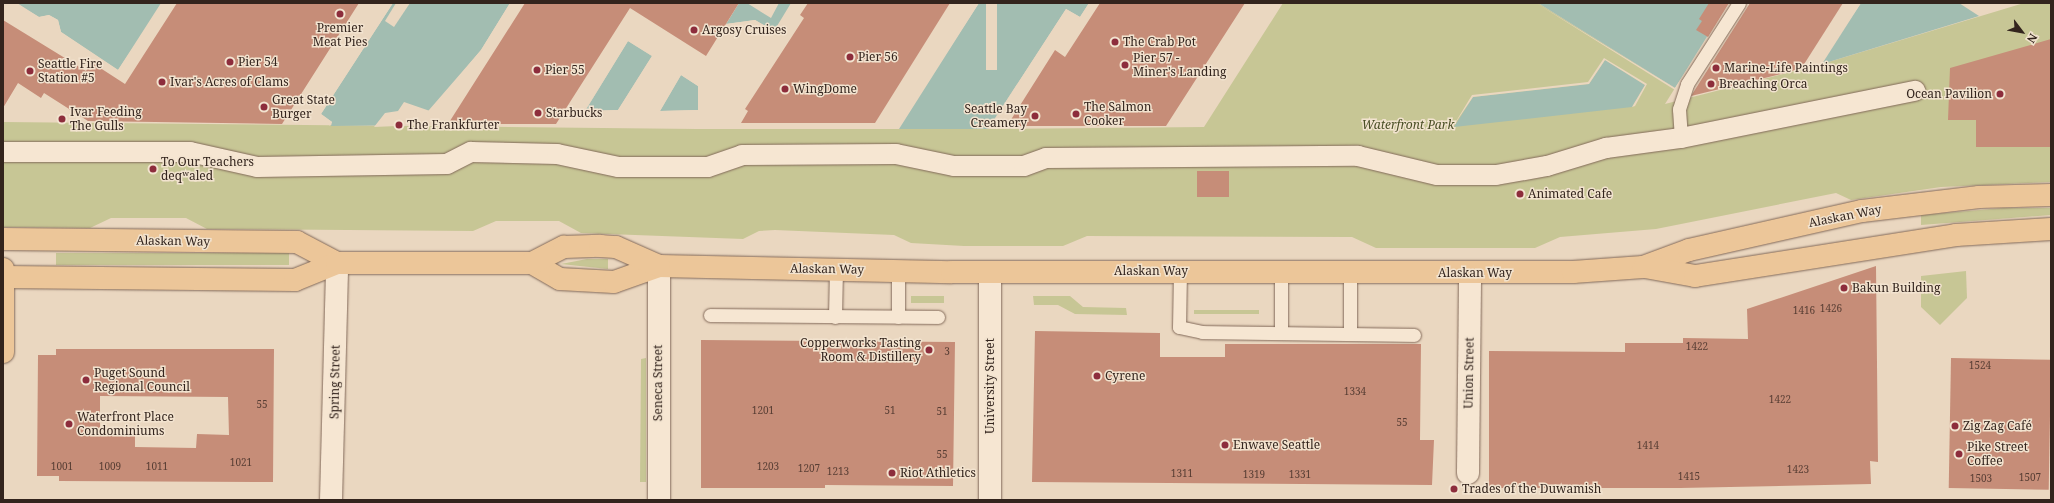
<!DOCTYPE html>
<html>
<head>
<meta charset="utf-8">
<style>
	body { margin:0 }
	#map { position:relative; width:2054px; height:503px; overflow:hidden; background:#ead7c0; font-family:"Noto Serif",serif }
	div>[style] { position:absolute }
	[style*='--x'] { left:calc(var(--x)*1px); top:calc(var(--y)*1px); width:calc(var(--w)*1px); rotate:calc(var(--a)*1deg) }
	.green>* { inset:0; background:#c7c695; transform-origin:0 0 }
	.water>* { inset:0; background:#a2bdb1 }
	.pier>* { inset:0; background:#ead7c0; transform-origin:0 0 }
	.building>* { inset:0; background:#c68d78; transform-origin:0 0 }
	.roads { filter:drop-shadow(0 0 1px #826959) drop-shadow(0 0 1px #826959) }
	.service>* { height:13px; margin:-6.5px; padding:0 6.5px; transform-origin:6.5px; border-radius:6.5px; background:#f6e6d2 }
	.pedestrian>* { height:20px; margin:-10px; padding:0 10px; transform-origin:10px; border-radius:10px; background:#f6e6d2 }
	.minor>* { height:22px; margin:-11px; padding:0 11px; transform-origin:11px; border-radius:11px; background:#f6e6d2 }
	.tertiary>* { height:22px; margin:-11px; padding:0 11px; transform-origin:11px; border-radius:11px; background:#f6e6d2 }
	.primary>* { height:22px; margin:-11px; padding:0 11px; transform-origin:11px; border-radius:11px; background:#ecc699 }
	.dots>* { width:11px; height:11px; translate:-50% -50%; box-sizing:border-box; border:2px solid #f2e3cf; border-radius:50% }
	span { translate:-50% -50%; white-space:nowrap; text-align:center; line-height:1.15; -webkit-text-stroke:3px #f2e3cf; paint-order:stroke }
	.number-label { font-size:10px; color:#583e34 }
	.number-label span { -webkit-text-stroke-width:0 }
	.poi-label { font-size:12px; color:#33241d }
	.left { translate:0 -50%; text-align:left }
	.right { translate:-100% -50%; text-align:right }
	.park-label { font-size:12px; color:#494e24; font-style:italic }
	.street-label { font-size:12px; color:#33241d }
	.frame { position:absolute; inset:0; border:4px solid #33241d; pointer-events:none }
	.north { position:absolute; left:2002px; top:12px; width:40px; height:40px; -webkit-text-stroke:3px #f2e3cf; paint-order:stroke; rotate:122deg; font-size:11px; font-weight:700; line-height:16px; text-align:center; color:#33241d }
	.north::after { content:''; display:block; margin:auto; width:14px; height:18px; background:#33241d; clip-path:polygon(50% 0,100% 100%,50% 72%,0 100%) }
</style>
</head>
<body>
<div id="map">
	<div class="green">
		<div style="clip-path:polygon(1283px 3px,1538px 3px,1675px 88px,1665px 104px,1822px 64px,2024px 3px,2051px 3px,2051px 182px,1941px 187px,1851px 200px,1836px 193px,1656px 229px,1560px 237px,1535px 248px,1376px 248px,1352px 237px,1087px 236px,1063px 246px,964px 246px,911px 243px,894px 235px,775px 230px,759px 231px,743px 239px,581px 233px,559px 221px,496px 221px,473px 231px,207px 229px,186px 218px,111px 218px,90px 228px,3px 227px,3px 122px,697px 129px,988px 129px,1204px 127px)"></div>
		<div style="clip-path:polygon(2004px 208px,2051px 208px,2051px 215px,1921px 225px,1921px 215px)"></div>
		<div style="left:56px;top:253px;width:233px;height:12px"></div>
		<div style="clip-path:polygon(587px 259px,608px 259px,608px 269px,561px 264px)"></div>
		<div style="clip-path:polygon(1966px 271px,1967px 298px,1940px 325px,1921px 307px,1921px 276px)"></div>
		<div style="left:911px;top:296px;width:33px;height:7px"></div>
		<div style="clip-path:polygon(1033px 296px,1070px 296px,1083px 307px,1126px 308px,1127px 315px,1075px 314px,1058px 305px,1034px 305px)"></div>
		<div style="left:1194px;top:310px;width:65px;height:4px"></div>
		<div style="clip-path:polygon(646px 358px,646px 482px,640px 482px,641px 359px)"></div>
	</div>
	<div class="water">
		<div style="clip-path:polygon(17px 3px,161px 3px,118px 70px,61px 32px,58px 20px,49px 15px,39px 17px)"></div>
		<div style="clip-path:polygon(393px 3px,510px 3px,481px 50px,416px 125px,331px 126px,332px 122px,321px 114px)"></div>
		<div style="clip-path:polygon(739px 3px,747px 3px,771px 18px,779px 3px,791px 3px,774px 31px,755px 20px,726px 24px)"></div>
		<div style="clip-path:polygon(979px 3px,1089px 3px,1080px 17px,1066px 9px,988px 129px,899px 129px)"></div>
		<div style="clip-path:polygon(1538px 3px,1728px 3px,1675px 88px)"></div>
		<div style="clip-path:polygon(1861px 3px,1959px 3px,1979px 16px,1822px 64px)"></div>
		<div style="clip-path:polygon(628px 41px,652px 56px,618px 110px,585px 111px)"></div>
		<div style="clip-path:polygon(1605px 60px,1645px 85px,1632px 107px,1454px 127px,1473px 97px,1589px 84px)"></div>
		<div style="clip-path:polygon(681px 75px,698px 86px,698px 110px,660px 111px)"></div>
	</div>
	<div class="pier">
		<div style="clip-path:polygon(15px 3px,39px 17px,49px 15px,58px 20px,61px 32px,118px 70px,163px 3px,118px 72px,59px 33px,56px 21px,49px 17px,38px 19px)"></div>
		<div style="clip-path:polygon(390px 3px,393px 3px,321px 114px,332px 122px,329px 126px,329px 123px,319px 113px)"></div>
		<div style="clip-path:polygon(396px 3px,410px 3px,394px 27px,385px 21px)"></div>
		<div style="clip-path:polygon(510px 3px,512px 3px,482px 52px,419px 125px,374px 127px,385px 113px,398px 111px,404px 102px,430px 111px,481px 50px)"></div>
		<div style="clip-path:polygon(737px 3px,739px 3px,726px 24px,755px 20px,774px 31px,793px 3px,774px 33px,754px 22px,725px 26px)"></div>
		<div style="clip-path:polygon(977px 3px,979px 3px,897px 129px,898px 128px)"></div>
		<div style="left:986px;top:3px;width:11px;height:67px"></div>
		<div style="clip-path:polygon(1089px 3px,1091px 3px,1081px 19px,1066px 12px,988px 129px,1066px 9px,1080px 17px)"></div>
		<div style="clip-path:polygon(1536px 3px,1675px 88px,1730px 3px,1675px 90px)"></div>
		<div style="clip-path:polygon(1859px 3px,1861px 3px,1820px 64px,1821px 63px)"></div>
		<div style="clip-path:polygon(evenodd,628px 39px,654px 57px,619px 112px,584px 112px,628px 39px,628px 41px,652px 56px,618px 110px,585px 111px,628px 41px)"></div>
		<div style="clip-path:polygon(1604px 58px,1647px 84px,1635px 106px,1632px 107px,1645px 85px,1605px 60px,1589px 84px,1473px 97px,1452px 128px,1472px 95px,1588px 82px)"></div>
		<div style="clip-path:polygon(evenodd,680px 73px,700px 85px,700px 111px,659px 112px,658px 110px,680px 73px,681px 75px,698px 86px,698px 110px,660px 111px,681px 75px)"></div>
	</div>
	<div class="building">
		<div style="clip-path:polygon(177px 3px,359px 3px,282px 124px,88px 121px,44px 93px,41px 98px,18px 83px,3px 108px,3px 20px,86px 71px,91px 62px,125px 84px)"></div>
		<div style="clip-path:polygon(525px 3px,739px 3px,706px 56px,630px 8px,556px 124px,448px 124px)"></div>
		<div style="clip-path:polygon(808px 3px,950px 3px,875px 123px,741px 123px,748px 111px,745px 109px,804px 18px,800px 15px)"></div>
		<div style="clip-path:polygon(1100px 3px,1245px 3px,1166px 126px,1007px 126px,1055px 50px,1065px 57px)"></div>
		<div style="clip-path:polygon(1709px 3px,1729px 3px,1708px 37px,1696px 30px,1702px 21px,1699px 19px)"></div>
		<div style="clip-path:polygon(1750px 3px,1843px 3px,1801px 69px,1691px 96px)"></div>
		<div style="clip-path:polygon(2051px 39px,2051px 147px,1976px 147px,1976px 120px,1948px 120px,1950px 68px)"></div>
		<div style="left:1197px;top:171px;width:32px;height:26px"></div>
		<div style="clip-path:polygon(1876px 266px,1878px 462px,1870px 461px,1871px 484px,1680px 488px,1489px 488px,1489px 351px,1625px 352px,1625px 343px,1683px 343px,1683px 338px,1748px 339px,1747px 309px)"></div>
		<div style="clip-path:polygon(1035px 331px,1160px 333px,1160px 357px,1225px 357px,1225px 344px,1421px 344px,1420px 440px,1434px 440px,1432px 485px,1032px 482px)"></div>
		<div style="clip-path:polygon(701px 340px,955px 342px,953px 486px,825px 485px,825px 488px,701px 488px)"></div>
		<div style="clip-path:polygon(evenodd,56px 349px,274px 349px,273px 482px,59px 481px,59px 476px,37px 476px,38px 355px,56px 355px,56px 349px,100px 396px,228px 397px,229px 435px,197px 434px,196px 448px,135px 447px,135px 434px,100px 434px,100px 396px)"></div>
		<div style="left:1951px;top:358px;width:100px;height:130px;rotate:1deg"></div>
	</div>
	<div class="roads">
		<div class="service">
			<div style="--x:1681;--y:138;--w:29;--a:-94"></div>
			<div style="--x:1679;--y:109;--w:26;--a:-72"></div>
			<div style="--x:1687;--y:84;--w:96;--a:-57.3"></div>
			<div style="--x:1180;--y:271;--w:56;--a:91"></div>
			<div style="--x:1179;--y:327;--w:24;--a:12"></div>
			<div style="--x:1202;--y:332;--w:212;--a:0.8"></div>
			<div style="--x:710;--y:315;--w:228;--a:0.5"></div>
			<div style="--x:835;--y:317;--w:48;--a:-88.8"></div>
			<div style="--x:898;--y:317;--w:46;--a:-90"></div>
			<div style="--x:1281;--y:333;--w:62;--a:-90"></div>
			<div style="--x:1350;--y:334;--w:63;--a:-90"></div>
		</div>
		<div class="pedestrian">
			<div style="--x:3;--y:152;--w:187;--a:0"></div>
			<div style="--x:190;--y:152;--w:69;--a:12.6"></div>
			<div style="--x:257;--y:167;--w:190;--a:-0.9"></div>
			<div style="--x:447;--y:164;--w:27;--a:-27"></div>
			<div style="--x:471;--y:152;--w:86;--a:1.3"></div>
			<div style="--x:557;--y:154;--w:62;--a:12"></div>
			<div style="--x:618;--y:167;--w:90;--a:0"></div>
			<div style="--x:708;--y:167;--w:36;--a:-19"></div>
			<div style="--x:742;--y:155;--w:154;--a:-0.4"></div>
			<div style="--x:896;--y:154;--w:59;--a:11.7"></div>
			<div style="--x:954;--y:166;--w:70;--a:0"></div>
			<div style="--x:1024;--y:166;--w:23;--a:-20"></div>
			<div style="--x:1046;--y:158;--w:312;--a:-0.4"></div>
			<div style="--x:1358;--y:156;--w:81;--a:13.5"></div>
			<div style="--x:1437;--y:175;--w:59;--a:0"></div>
			<div style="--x:1496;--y:175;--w:52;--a:-10"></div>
			<div style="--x:1547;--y:166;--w:62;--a:-17"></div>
			<div style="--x:1606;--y:148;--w:76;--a:-7.6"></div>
			<div style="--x:1681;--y:138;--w:239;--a:-11.4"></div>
		</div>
		<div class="minor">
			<div style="--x:1468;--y:473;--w:199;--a:-89.4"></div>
			<div style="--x:659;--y:500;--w:234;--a:-90"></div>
		</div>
		<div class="tertiary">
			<div style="--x:331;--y:500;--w:237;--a:-88.5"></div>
			<div style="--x:990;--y:500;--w:228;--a:-90"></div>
		</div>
		<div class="primary">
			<div style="--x:3;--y:239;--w:294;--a:0.6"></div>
			<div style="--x:297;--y:242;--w:45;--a:27.7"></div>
			<div style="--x:532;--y:263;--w:32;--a:30"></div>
			<div style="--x:560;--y:279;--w:54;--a:3.2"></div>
			<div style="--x:614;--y:282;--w:48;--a:-19.6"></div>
			<div style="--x:659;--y:266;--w:293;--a:1.2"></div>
			<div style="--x:952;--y:272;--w:621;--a:0"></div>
			<div style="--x:1573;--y:272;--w:70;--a:-4.1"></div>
			<div style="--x:1643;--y:267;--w:49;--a:-20.3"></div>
			<div style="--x:1689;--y:250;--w:177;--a:-12.7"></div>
			<div style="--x:1862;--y:211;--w:118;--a:-6.8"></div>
			<div style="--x:1979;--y:197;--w:72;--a:-1.6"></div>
			<div style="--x:1645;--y:267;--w:51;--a:10.2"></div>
			<div style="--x:1695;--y:276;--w:264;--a:-8.9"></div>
			<div style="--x:1956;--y:235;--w:95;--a:-3.6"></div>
			<div style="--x:3;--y:269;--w:83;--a:90"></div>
			<div style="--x:3;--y:277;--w:292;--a:0.6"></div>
			<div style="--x:295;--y:280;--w:45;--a:-22"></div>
			<div style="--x:337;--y:263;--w:195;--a:0"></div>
			<div style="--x:532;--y:263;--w:36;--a:-27"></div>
			<div style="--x:564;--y:247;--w:36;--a:-2"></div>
			<div style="--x:600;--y:246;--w:16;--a:4"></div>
			<div style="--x:616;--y:247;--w:47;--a:23.8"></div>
		</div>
	</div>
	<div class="dots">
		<div style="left:340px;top:14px;background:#8d2d3c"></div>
		<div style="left:694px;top:30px;background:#8d2d3c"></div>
		<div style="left:1115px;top:42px;background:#8d2d3c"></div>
		<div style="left:850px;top:57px;background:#8d2d3c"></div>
		<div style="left:230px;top:62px;background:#8d2d3c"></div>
		<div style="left:1125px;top:65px;background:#8d2d3c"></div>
		<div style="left:1716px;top:68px;background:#8d2d3c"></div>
		<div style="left:537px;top:70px;background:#8d2d3c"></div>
		<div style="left:30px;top:71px;background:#8d2d3c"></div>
		<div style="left:162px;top:82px;background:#8d2d3c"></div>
		<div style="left:1711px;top:84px;background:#8d2d3c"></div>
		<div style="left:785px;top:89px;background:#8d2d3c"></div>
		<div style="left:2000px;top:94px;background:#8d2d3c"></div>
		<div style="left:264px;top:107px;background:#8d2d3c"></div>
		<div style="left:538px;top:113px;background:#8d2d3c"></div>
		<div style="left:1076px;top:114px;background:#8d2d3c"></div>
		<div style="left:1035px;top:116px;background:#8d2d3c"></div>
		<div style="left:62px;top:119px;background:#8d2d3c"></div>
		<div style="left:399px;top:125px;background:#8d2d3c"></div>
		<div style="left:153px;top:169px;background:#8d2d3c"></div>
		<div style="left:1520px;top:194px;background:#8d2d3c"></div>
		<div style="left:1844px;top:288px;background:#8d2d3c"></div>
		<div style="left:929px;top:350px;background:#8d2d3c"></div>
		<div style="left:1097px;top:376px;background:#8d2d3c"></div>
		<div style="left:86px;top:380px;background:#8d2d3c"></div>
		<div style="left:69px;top:424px;background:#8d2d3c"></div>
		<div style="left:1955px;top:426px;background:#8d2d3c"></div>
		<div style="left:1225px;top:445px;background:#8d2d3c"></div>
		<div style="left:1959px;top:454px;background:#8d2d3c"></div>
		<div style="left:892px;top:473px;background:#8d2d3c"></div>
		<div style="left:1454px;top:489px;background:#8d2d3c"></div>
	</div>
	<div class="number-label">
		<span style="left:1831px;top:309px">1426</span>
		<span style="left:1804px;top:311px">1416</span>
		<span style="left:1697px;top:347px">1422</span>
		<span style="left:947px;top:352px">3</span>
		<span style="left:1980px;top:366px">1524</span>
		<span style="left:1355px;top:392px">1334</span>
		<span style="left:1780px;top:400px">1422</span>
		<span style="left:262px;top:405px">55</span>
		<span style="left:763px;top:411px">1201</span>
		<span style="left:890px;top:411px">51</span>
		<span style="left:942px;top:412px">51</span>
		<span style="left:1402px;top:423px">55</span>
		<span style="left:1648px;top:446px">1414</span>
		<span style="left:942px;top:455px">55</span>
		<span style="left:241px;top:463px">1021</span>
		<span style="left:62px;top:467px">1001</span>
		<span style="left:110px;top:467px">1009</span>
		<span style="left:157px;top:467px">1011</span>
		<span style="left:768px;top:467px">1203</span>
		<span style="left:809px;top:469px">1207</span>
		<span style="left:1798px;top:470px">1423</span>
		<span style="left:838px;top:472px">1213</span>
		<span style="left:1182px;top:474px">1311</span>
		<span style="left:1254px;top:475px">1319</span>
		<span style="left:1300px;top:475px">1331</span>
		<span style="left:1689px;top:477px">1415</span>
		<span style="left:2030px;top:478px">1507</span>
		<span style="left:1981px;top:479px">1503</span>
	</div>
	<div class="poi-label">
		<span style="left:340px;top:35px">Premier<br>Meat Pies</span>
		<span class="left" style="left:702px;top:30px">Argosy Cruises</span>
		<span class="left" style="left:1123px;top:42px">The Crab Pot</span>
		<span class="left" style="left:858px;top:57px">Pier 56</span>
		<span class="left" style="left:1133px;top:65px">Pier 57 -<br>Miner's Landing</span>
		<span class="left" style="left:238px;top:62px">Pier 54</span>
		<span class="left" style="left:38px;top:71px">Seattle Fire<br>Station #5</span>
		<span class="left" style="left:1724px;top:68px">Marine-Life Paintings</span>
		<span class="left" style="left:545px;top:70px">Pier 55</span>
		<span class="left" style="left:170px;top:82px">Ivar's Acres of Clams</span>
		<span class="left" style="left:1719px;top:84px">Breaching Orca</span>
		<span class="left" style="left:793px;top:89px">WingDome</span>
		<span class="right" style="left:1992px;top:94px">Ocean Pavilion</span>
		<span class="left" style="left:272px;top:107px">Great State<br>Burger</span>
		<span class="left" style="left:1084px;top:114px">The Salmon<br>Cooker</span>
		<span class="right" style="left:1027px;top:116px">Seattle Bay<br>Creamery</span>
		<span class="left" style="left:70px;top:119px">Ivar Feeding<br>The Gulls</span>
		<span class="left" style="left:546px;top:113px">Starbucks</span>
		<span class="left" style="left:407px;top:125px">The Frankfurter</span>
		<span class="left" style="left:161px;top:169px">To Our Teachers<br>deqʷaled</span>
		<span class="left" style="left:1528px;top:194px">Animated Cafe</span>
		<span class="left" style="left:1852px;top:288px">Bakun Building</span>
		<span class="right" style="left:921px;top:350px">Copperworks Tasting<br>Room &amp; Distillery</span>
		<span class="left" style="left:94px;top:380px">Puget Sound<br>Regional Council</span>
		<span class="left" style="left:1105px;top:376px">Cyrene</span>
		<span class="left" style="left:77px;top:424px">Waterfront Place<br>Condominiums</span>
		<span class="left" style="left:1963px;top:426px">Zig Zag Café</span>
		<span class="left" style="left:1233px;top:445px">Enwave Seattle</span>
		<span class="left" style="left:1967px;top:454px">Pike Street<br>Coffee</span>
		<span class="left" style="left:900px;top:473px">Riot Athletics</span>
		<span class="left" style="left:1462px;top:489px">Trades of the Duwamish</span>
	</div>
	<div class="park-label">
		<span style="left:1408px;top:125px">Waterfront Park</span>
	</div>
	<div class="street-label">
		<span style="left:1845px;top:216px;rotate:-11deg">Alaskan Way</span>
		<span style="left:173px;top:241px;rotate:1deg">Alaskan Way</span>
		<span style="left:827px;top:269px;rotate:1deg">Alaskan Way</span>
		<span style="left:1151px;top:271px">Alaskan Way</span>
		<span style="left:1475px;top:273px">Alaskan Way</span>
		<span style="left:1469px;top:373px;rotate:-89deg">Union Street</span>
		<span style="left:335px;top:382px;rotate:-89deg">Spring Street</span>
		<span style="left:658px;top:383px;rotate:-90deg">Seneca Street</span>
		<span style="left:990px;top:386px;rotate:-90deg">University Street</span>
	</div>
	<div class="frame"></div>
	<div class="north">N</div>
</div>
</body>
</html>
